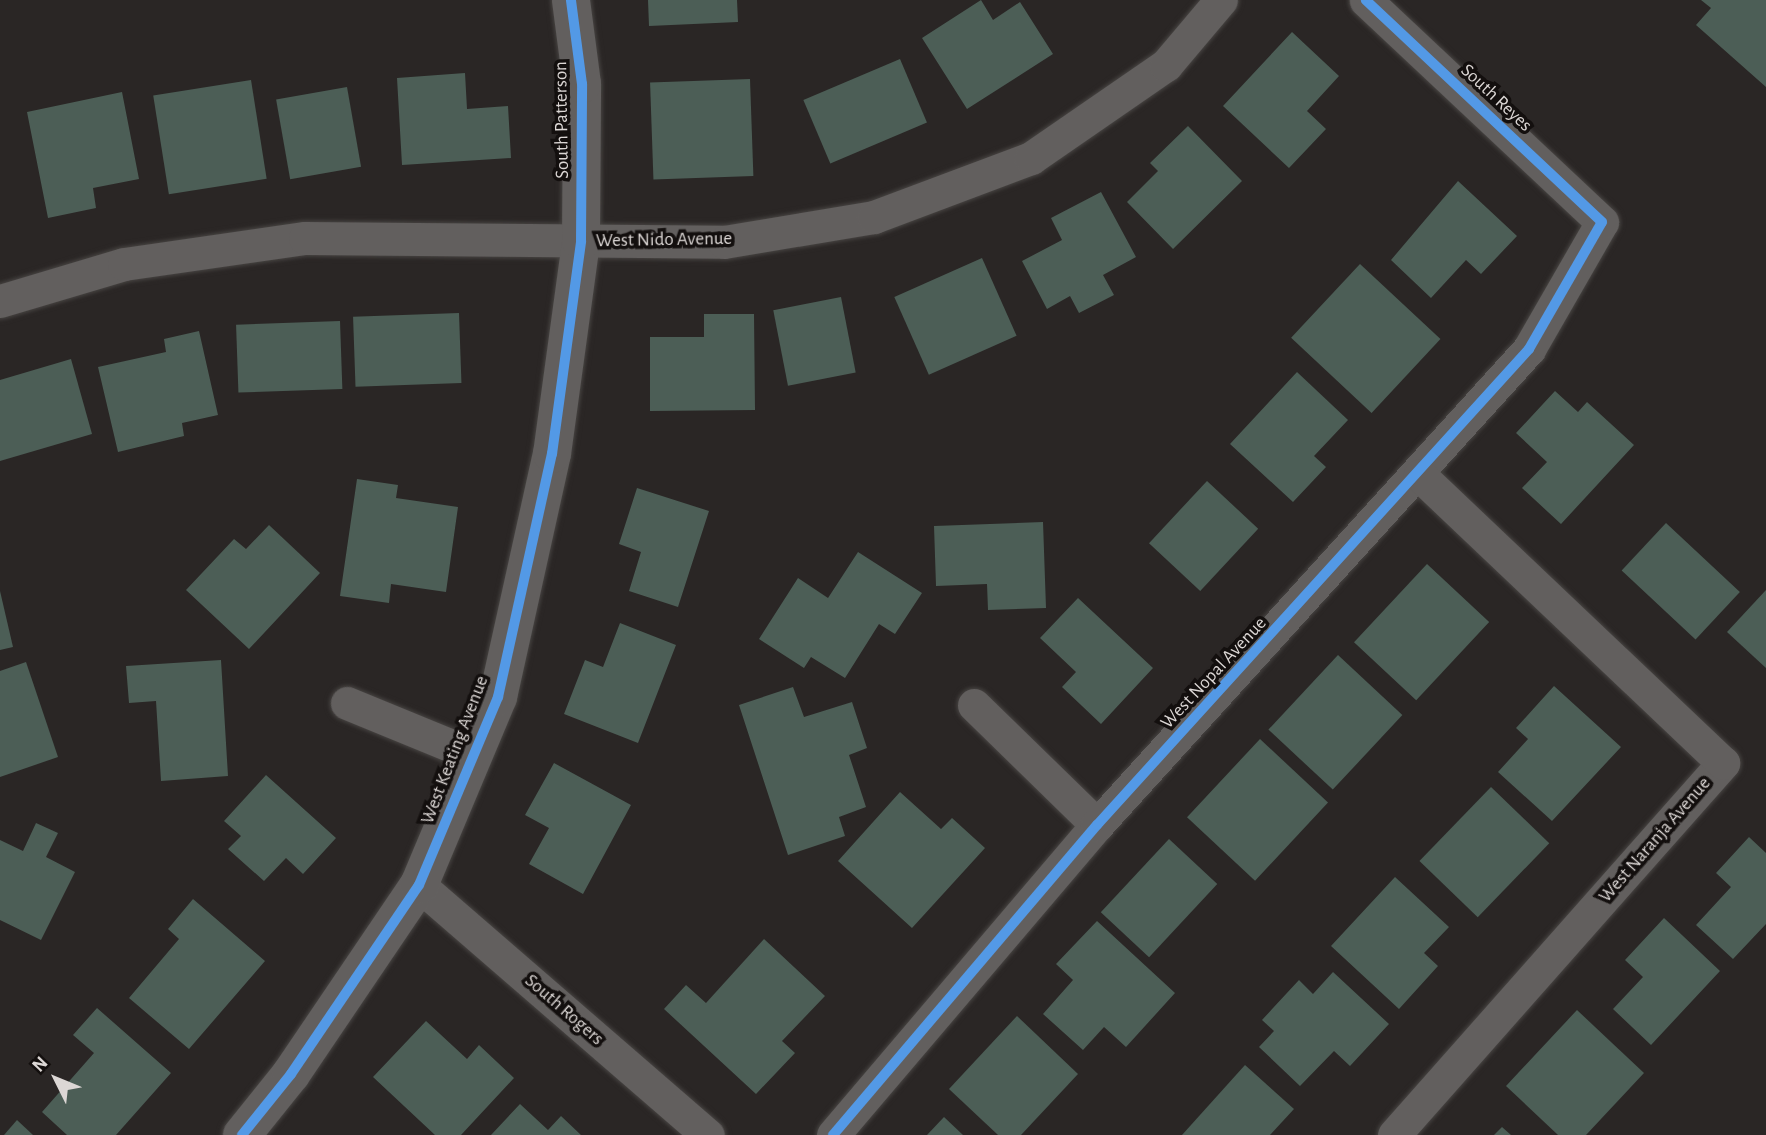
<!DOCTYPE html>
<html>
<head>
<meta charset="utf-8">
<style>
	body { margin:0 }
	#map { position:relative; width:1766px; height:1135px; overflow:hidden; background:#2a2625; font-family:"Alegreya Sans",sans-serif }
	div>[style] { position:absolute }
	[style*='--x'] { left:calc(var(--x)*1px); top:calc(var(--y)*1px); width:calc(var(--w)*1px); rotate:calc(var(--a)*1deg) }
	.building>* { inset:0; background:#4c5e56; transform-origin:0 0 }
	.roads { filter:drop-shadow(0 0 2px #474442) drop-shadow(0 0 2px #474442) }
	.street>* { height:33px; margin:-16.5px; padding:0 16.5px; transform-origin:16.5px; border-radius:16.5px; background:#625f5e }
	.secondary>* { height:38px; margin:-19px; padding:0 19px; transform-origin:19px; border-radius:19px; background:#625f5e }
	.cycleway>* { height:10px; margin:-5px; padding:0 5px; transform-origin:5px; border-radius:5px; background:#5399e6 }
	span { translate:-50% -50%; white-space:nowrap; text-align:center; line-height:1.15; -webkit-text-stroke:7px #130f0e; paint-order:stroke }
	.street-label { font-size:19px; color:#dcd7d5 }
	.north { position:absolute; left:21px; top:1044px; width:70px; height:70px; -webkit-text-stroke:5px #130f0e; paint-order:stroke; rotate:313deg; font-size:19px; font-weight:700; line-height:28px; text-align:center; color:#dcd7d5 }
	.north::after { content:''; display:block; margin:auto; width:24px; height:32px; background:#dcd7d5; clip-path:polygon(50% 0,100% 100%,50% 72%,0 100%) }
</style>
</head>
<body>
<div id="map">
	<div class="building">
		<div style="clip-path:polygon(648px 0,737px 0,738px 22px,649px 26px)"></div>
		<div style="clip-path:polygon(981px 0,993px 20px,1020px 2px,1053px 54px,967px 109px,922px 38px)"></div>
		<div style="clip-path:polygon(1701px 0,1766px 0,1766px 87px,1696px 25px,1711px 8px)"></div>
		<div style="clip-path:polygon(1292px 32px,1339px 76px,1307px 111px,1326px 129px,1289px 168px,1223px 106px)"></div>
		<div style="left:900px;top:59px;width:69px;height:105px;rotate:67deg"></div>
		<div style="clip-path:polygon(465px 73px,467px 109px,508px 106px,511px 158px,402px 165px,397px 78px)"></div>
		<div style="left:750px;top:79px;width:97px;height:100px;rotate:88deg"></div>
		<div style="left:251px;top:80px;width:100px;height:99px;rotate:81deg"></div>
		<div style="left:347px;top:87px;width:81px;height:72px;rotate:80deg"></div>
		<div style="clip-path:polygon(122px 92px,139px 179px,93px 188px,96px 208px,48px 218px,27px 112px)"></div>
		<div style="clip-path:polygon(1188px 126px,1242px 181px,1173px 249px,1127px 202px,1158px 171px,1150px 163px)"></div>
		<div style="clip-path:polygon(1458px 181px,1517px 236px,1481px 274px,1466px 260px,1431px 298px,1391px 260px)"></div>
		<div style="clip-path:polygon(1101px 192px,1136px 257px,1103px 275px,1114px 295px,1079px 313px,1070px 296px,1047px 309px,1022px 261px,1062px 240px,1051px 218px)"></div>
		<div style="left:982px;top:258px;width:85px;height:96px;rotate:66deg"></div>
		<div style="left:1360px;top:264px;width:110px;height:101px;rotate:43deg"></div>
		<div style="left:841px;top:297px;width:77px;height:69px;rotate:79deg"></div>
		<div style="left:459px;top:313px;width:70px;height:106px;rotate:88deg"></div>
		<div style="clip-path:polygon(704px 314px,754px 314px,755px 410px,650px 411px,650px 337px,704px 337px)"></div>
		<div style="left:340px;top:321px;width:68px;height:104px;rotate:88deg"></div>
		<div style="clip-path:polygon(199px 331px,218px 415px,182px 423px,184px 436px,118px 452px,98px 367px,166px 352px,164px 339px)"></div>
		<div style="clip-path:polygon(71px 359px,92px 434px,0 461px,0 380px)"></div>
		<div style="clip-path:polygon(1297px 372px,1348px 420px,1314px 456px,1326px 467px,1293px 502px,1230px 444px)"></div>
		<div style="clip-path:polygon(1555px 391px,1578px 412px,1587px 402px,1634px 445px,1561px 524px,1522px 488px,1547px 462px,1516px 433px)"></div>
		<div style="clip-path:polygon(357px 479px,398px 485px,396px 498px,458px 507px,446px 592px,391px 584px,389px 603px,340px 596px)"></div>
		<div style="left:1207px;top:481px;width:70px;height:85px;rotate:43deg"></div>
		<div style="clip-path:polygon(637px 488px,709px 511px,678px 607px,629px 591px,641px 552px,619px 544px)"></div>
		<div style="clip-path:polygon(1043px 522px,1046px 608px,988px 610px,987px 584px,936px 586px,934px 526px)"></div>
		<div style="left:1666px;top:523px;width:101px;height:65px;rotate:43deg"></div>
		<div style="clip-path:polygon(269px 525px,320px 573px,249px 649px,186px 590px,234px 539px,246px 549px)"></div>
		<div style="clip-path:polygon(858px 552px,922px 593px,895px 634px,879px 624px,845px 678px,811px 657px,804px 668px,759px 639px,798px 578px,828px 598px)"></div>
		<div style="left:1427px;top:564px;width:85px;height:107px;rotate:43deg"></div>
		<div style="clip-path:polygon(1766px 590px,1766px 668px,1727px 632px)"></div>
		<div style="clip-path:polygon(0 591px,13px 647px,0 650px)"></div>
		<div style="clip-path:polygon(1078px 598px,1153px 668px,1101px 724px,1062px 687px,1076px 672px,1040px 638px)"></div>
		<div style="clip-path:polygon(620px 623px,676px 645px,638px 743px,564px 714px,585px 660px,603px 667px)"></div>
		<div style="left:1338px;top:655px;width:88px;height:102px;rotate:43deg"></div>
		<div style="clip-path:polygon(221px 660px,228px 776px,161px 781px,156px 701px,129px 703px,126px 666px)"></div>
		<div style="clip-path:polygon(26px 662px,58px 757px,0 777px,0 671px)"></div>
		<div style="clip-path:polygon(1554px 686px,1621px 747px,1552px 821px,1498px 772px,1528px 739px,1516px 728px)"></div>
		<div style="clip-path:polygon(793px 687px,804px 717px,852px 702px,867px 748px,849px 755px,866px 807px,839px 817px,845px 836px,788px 855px,739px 705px)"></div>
		<div style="left:1260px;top:739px;width:93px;height:107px;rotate:43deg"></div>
		<div style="clip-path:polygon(554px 763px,631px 805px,583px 894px,529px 864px,549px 828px,525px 815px)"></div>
		<div style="clip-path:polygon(266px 775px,336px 838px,303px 874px,286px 858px,264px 881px,228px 849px,241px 836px,224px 821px)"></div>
		<div style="left:1491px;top:787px;width:81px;height:103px;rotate:44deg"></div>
		<div style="clip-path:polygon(900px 792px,941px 829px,952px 818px,985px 848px,912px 928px,838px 861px)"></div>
		<div style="clip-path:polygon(36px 823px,58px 833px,46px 857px,75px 872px,41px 940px,0 920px,0 840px,23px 851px)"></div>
		<div style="clip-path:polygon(1749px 837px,1766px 853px,1766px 924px,1733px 959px,1696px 925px,1731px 887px,1716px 873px)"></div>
		<div style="left:1169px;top:839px;width:66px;height:100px;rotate:43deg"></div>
		<div style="clip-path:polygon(1395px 877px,1449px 927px,1424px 953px,1438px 966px,1399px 1009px,1331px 946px)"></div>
		<div style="clip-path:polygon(193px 899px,265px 961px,189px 1049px,129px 998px,179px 939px,168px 929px)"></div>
		<div style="clip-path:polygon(1664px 918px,1720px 971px,1651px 1045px,1613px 1009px,1643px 977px,1625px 960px)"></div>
		<div style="clip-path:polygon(1097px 921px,1175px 993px,1126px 1047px,1104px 1027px,1083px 1050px,1043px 1014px,1073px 980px,1056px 964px)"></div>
		<div style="clip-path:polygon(764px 939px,825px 996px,782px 1041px,795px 1053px,756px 1094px,664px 1009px,686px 985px,706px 1003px)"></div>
		<div style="clip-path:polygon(1333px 972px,1389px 1024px,1350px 1066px,1334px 1051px,1300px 1086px,1259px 1047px,1274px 1031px,1262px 1020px,1299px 980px,1313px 994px)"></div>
		<div style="clip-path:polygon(97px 1008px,171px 1073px,116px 1135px,67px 1135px,42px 1112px,94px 1053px,73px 1035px)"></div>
		<div style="clip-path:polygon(1577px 1010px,1644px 1073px,1586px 1135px,1558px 1135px,1506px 1086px)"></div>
		<div style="clip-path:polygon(1017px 1016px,1078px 1074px,1021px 1135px,998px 1135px,949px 1089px)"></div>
		<div style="clip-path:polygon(426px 1021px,467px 1059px,479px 1045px,514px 1078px,461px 1135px,435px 1135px,373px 1077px)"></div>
		<div style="clip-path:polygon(1245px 1065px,1294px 1109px,1270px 1135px,1182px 1135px)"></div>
		<div style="clip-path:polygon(520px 1104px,548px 1130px,561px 1116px,581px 1135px,491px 1135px)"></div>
		<div style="clip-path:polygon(944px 1117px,963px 1135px,927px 1135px)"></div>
		<div style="clip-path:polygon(17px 1120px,33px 1135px,4px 1135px)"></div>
		<div style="clip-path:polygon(1502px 1127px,1511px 1135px,1494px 1135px)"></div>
	</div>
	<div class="roads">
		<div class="street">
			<div style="--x:0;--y:301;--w:129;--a:-16.6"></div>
			<div style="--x:124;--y:264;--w:183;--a:-8.2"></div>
			<div style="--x:305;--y:238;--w:419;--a:0.5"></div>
			<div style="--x:724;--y:242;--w:152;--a:-9.5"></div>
			<div style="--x:874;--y:217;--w:168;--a:-20.6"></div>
			<div style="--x:1031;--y:158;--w:164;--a:-34.6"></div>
			<div style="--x:1166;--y:65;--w:85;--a:-49.8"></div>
			<div style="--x:347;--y:703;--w:137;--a:22.3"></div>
			<div style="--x:974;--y:705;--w:172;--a:44.3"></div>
			<div style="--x:419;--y:885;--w:382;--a:40.9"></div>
			<div style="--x:833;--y:1135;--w:407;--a:-49.6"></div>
			<div style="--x:1097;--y:825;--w:643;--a:-47.77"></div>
			<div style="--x:1529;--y:349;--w:146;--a:-60.1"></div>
			<div style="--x:1602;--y:222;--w:324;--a:-136.8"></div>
			<div style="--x:1394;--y:1135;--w:497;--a:-48.5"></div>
			<div style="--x:1723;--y:763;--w:418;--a:-136.5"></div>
		</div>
		<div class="secondary">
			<div style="--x:242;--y:1135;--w:78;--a:-51.2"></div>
			<div style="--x:291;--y:1074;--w:228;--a:-55.9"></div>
			<div style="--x:419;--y:885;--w:204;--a:-67.2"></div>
			<div style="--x:498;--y:697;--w:249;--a:-77.5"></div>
			<div style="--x:552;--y:454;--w:215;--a:-82.2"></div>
			<div style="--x:581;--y:241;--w:157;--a:-89.6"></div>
			<div style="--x:582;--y:84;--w:85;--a:-97.5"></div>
		</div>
	</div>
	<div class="cycleway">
		<div style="--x:242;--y:1135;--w:78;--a:-51.2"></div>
		<div style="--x:291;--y:1074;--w:228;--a:-55.9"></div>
		<div style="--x:419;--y:885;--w:204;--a:-67.2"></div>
		<div style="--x:498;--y:697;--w:249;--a:-77.5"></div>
		<div style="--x:552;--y:454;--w:215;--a:-82.2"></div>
		<div style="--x:581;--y:241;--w:157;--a:-89.6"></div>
		<div style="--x:582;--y:84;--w:85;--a:-97.5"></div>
		<div style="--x:833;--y:1135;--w:407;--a:-49.6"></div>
		<div style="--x:1097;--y:825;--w:643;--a:-47.77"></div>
		<div style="--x:1529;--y:349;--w:146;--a:-60.1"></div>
		<div style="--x:1602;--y:222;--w:324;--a:-136.8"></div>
	</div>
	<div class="street-label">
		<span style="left:1496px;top:98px;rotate:43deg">South Reyes</span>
		<span style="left:562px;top:120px;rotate:-91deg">South Patterson</span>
		<span style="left:664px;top:240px;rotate:-1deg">West Nido Avenue</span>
		<span style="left:1214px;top:673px;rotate:-47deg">West Nopal Avenue</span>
		<span style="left:455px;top:750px;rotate:-69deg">West Keating Avenue</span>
		<span style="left:1655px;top:840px;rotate:-49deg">West Naranja Avenue</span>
		<span style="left:564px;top:1010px;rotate:41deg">South Rogers</span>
	</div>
	<div class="north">N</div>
</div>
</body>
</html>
